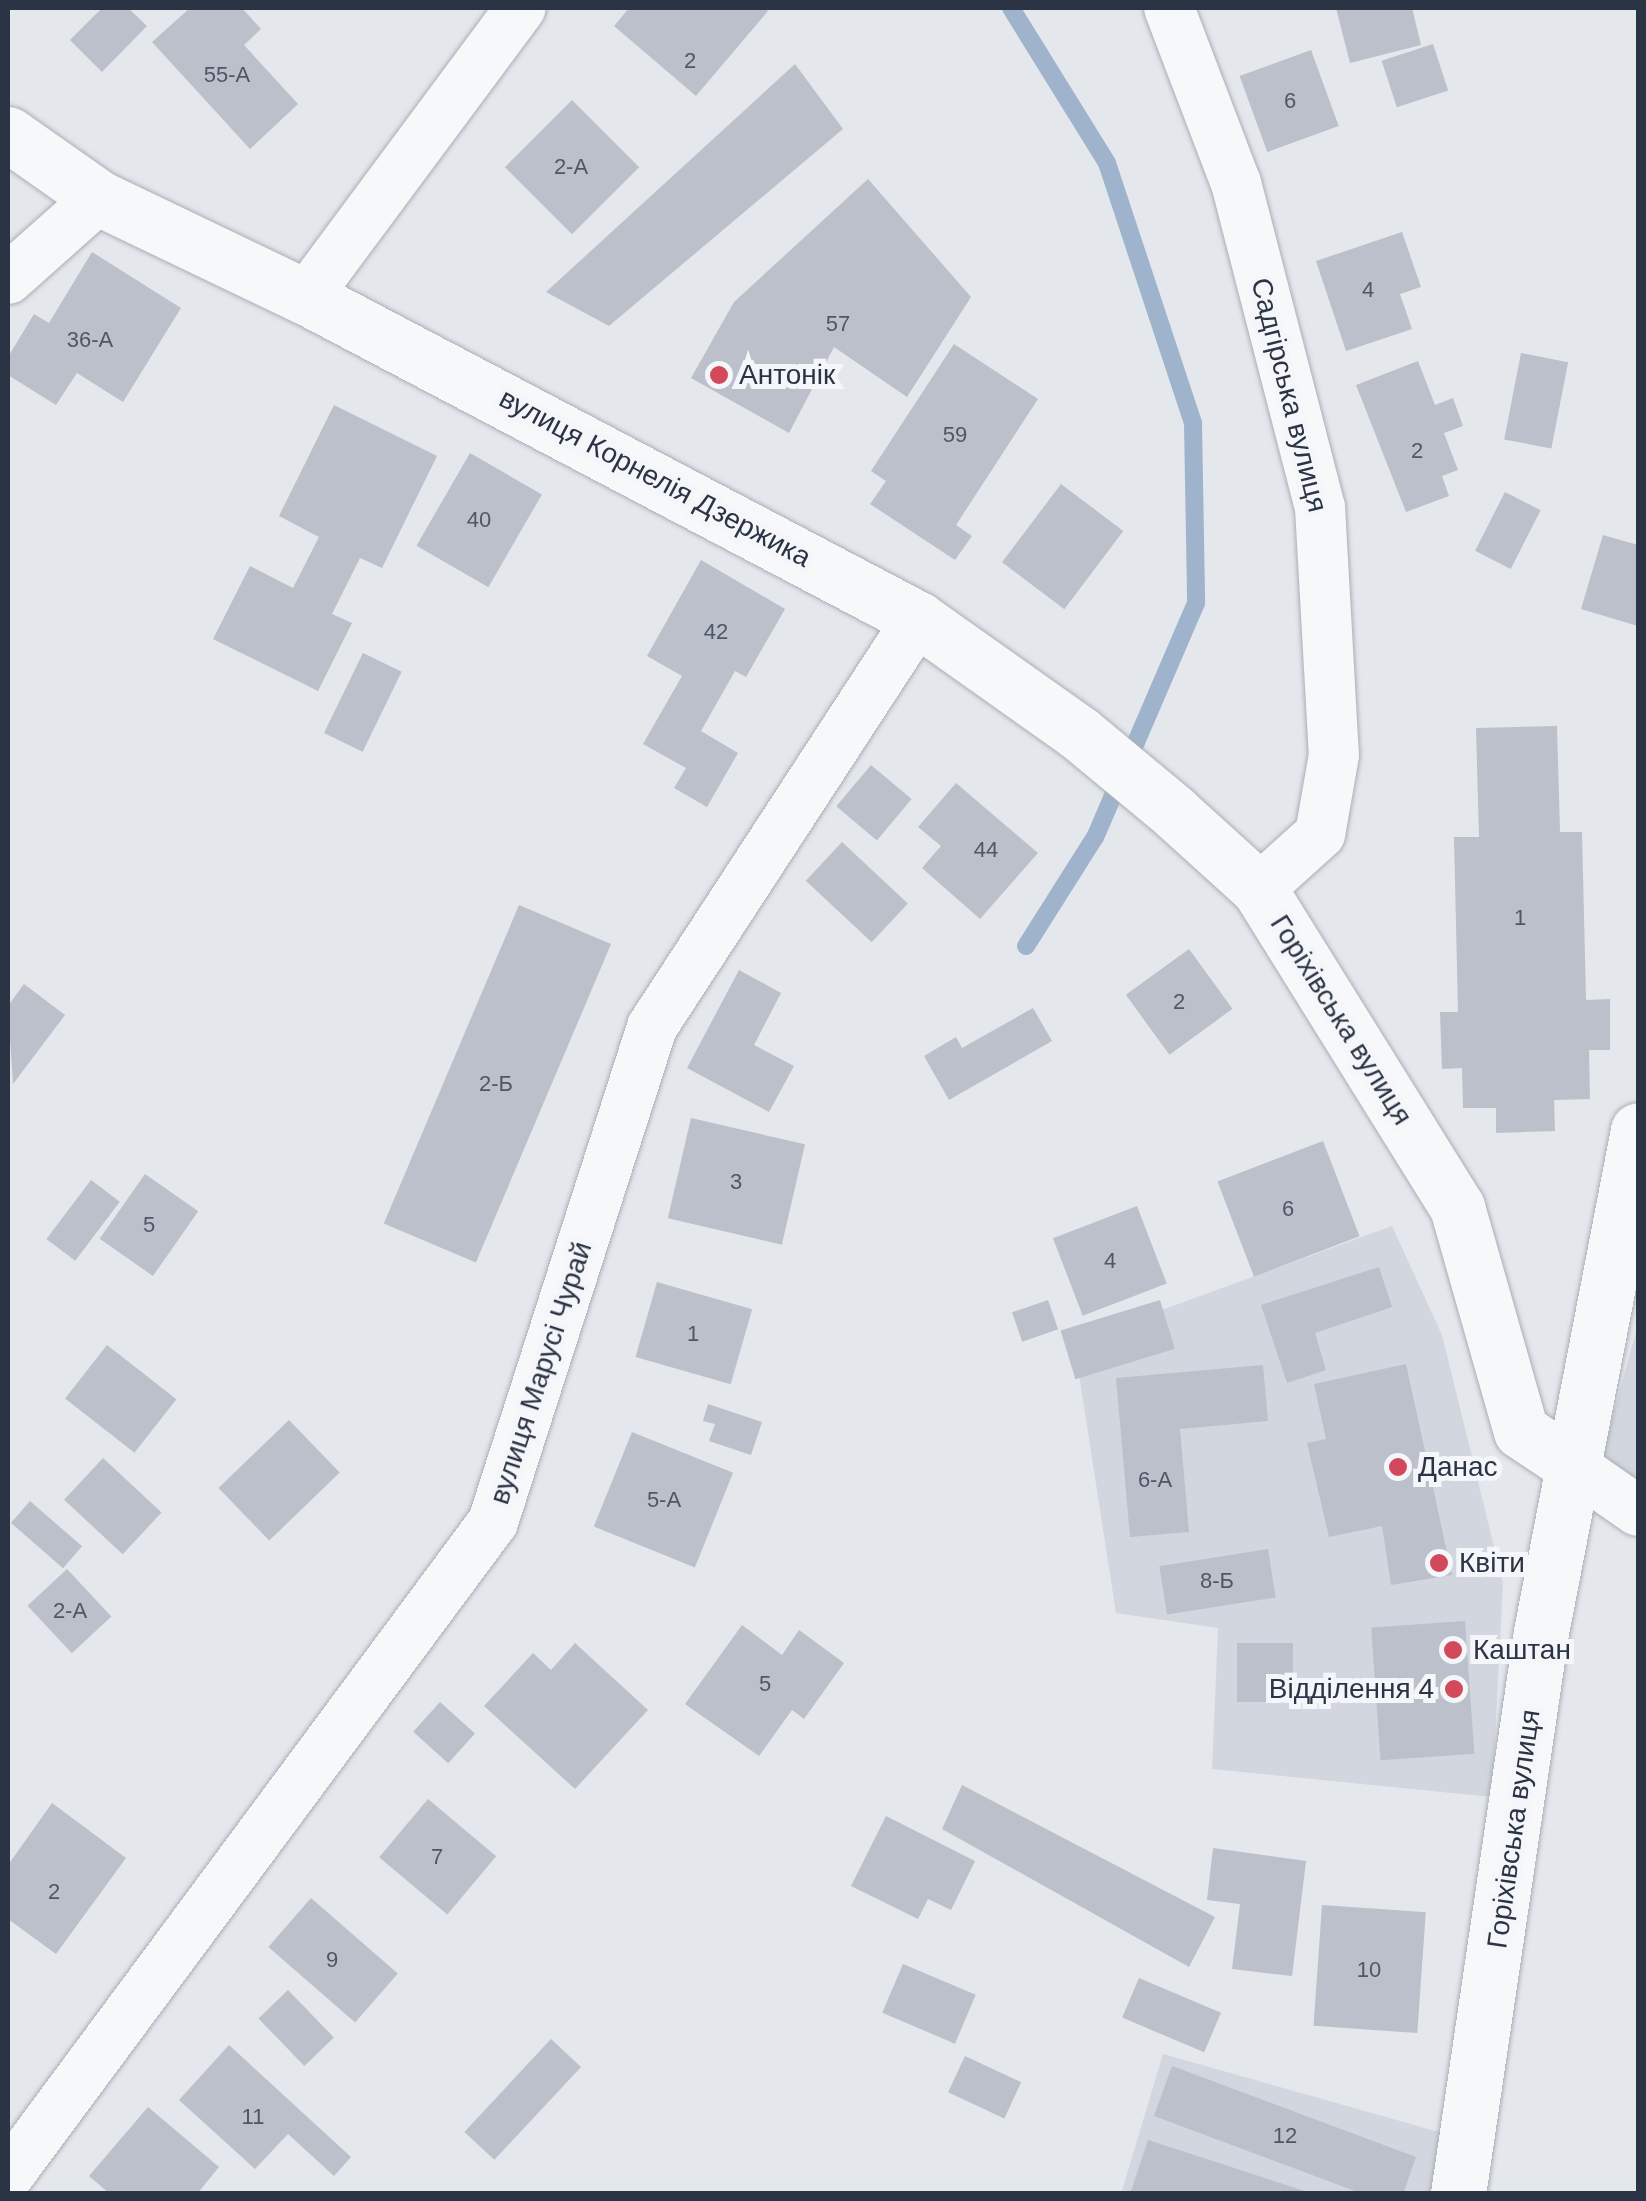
<!DOCTYPE html>
<html>
<head>
<meta charset="utf-8">
<style>
	body { margin:0 }
	#map { position:relative; width:1646px; height:2201px; overflow:hidden; background:#e4e7ec; font-family:Helvetica,sans-serif }
	div>[style] { position:absolute }
	[style*='--x'] { left:calc(var(--x)*1px); top:calc(var(--y)*1px); width:calc(var(--w)*1px); rotate:calc(var(--a)*1deg) }
	.built>* { inset:0; background:#d2d6de }
	.stream>* { height:18px; margin:-9px; padding:0 9px; transform-origin:9px; border-radius:9px; background:#9fb4cc }
	.building>* { inset:0; background:#bbc0ca; transform-origin:0 0 }
	.roads { filter:drop-shadow(0 0 2px #a9aeb7) drop-shadow(0 0 2px #a9aeb7) }
	.minor>* { height:50px; margin:-25px; padding:0 25px; transform-origin:25px; border-radius:25px; background:#f7f8fa }
	.tertiary>* { height:55px; margin:-27.5px; padding:0 27.5px; transform-origin:27.5px; border-radius:27.5px; background:#f7f8fa }
	.dots>* { width:28px; height:28px; translate:-50% -50%; box-sizing:border-box; border:5px solid #f4f6f9; border-radius:50% }
	span { translate:-50% -50%; white-space:nowrap; text-align:center; line-height:1.15; -webkit-text-stroke:10px #f4f6f9; paint-order:stroke }
	.number-label { font-size:22px; color:#4f5766 }
	.number-label span { -webkit-text-stroke-width:0 }
	.poi-label { font-size:28px; color:#2b3445 }
	.left { translate:0 -50%; text-align:left }
	.right { translate:-100% -50%; text-align:right }
	.street-label { font-size:28px; color:#2b3445 }
	.frame { position:absolute; inset:0; border:10px solid #2b3445; pointer-events:none }
</style>
</head>
<body>
<div id="map">
	<div class="built">
		<div style="clip-path:polygon(1392px 1226px,1442px 1335px,1503px 1583px,1492px 1797px,1212px 1769px,1218px 1628px,1116px 1613px,1074px 1342px)"></div>
		<div style="clip-path:polygon(1638px 1325px,1638px 1484px,1600px 1462px)"></div>
		<div style="clip-path:polygon(1163px 2054px,1446px 2134px,1432px 2193px,1121px 2194px)"></div>
	</div>
	<div class="stream">
		<div style="--x:1011;--y:8;--w:182;--a:58.2"></div>
		<div style="--x:1107;--y:163;--w:274;--a:71.7"></div>
		<div style="--x:1193;--y:423;--w:180;--a:89"></div>
		<div style="--x:1196;--y:603;--w:255;--a:113.3"></div>
		<div style="--x:1095;--y:837;--w:129;--a:122.3"></div>
	</div>
	<div class="building">
		<div style="clip-path:polygon(102px 8px,128px 8px,147px 26px,102px 72px,70px 40px)"></div>
		<div style="clip-path:polygon(190px 8px,242px 8px,261px 29px,244px 45px,298px 104px,250px 149px,152px 42px)"></div>
		<div style="clip-path:polygon(629px 8px,764px 8px,768px 11px,696px 96px,614px 26px)"></div>
		<div style="clip-path:polygon(1336px 8px,1412px 8px,1421px 45px,1350px 63px)"></div>
		<div style="left:1433px;top:44px;width:49px;height:54px;rotate:72deg"></div>
		<div style="left:1311px;top:50px;width:81px;height:76px;rotate:70deg"></div>
		<div style="clip-path:polygon(795px 64px,843px 129px,609px 326px,546px 292px)"></div>
		<div style="left:572px;top:100px;width:95px;height:95px;rotate:45deg"></div>
		<div style="clip-path:polygon(868px 179px,971px 297px,907px 397px,834px 347px,789px 433px,691px 378px,734px 302px)"></div>
		<div style="clip-path:polygon(1402px 232px,1421px 287px,1400px 294px,1412px 329px,1346px 351px,1316px 261px)"></div>
		<div style="clip-path:polygon(92px 252px,181px 308px,123px 402px,77px 373px,56px 405px,8px 375px,8px 357px,34px 314px,49px 323px)"></div>
		<div style="clip-path:polygon(954px 344px,1038px 399px,956px 525px,972px 536px,955px 560px,870px 504px,886px 481px,871px 471px)"></div>
		<div style="left:1521px;top:353px;width:48px;height:88px;rotate:11deg"></div>
		<div style="clip-path:polygon(1418px 361px,1435px 405px,1453px 398px,1463px 426px,1444px 433px,1458px 470px,1442px 476px,1449px 496px,1406px 512px,1356px 385px)"></div>
		<div style="clip-path:polygon(334px 405px,437px 456px,382px 568px,360px 558px,332px 614px,352px 623px,318px 691px,213px 639px,250px 566px,293px 588px,319px 537px,279px 516px)"></div>
		<div style="left:470px;top:453px;width:83px;height:107px;rotate:30deg"></div>
		<div style="left:1061px;top:484px;width:78px;height:98px;rotate:37deg"></div>
		<div style="left:1505px;top:492px;width:40px;height:66px;rotate:27deg"></div>
		<div style="clip-path:polygon(1603px 535px,1638px 545px,1638px 626px,1581px 609px)"></div>
		<div style="clip-path:polygon(701px 560px,785px 609px,746px 677px,735px 671px,701px 731px,738px 753px,707px 807px,674px 788px,686px 768px,643px 744px,682px 676px,647px 656px)"></div>
		<div style="left:363px;top:653px;width:43px;height:89px;rotate:26deg"></div>
		<div style="clip-path:polygon(1557px 726px,1560px 832px,1582px 832px,1586px 1000px,1610px 999px,1610px 1050px,1589px 1050px,1590px 1099px,1554px 1100px,1555px 1131px,1496px 1133px,1496px 1108px,1463px 1108px,1462px 1068px,1442px 1069px,1440px 1012px,1458px 1012px,1454px 837px,1479px 837px,1476px 728px)"></div>
		<div style="left:871px;top:765px;width:53px;height:54px;rotate:40deg"></div>
		<div style="clip-path:polygon(956px 783px,1038px 853px,980px 919px,922px 868px,941px 846px,918px 827px)"></div>
		<div style="left:842px;top:842px;width:90px;height:53px;rotate:43deg"></div>
		<div style="left:519px;top:905px;width:100px;height:346px;rotate:23deg"></div>
		<div style="left:1189px;top:949px;width:74px;height:78px;rotate:54deg"></div>
		<div style="clip-path:polygon(739px 970px,781px 993px,754px 1045px,794px 1066px,769px 1112px,687px 1068px)"></div>
		<div style="clip-path:polygon(24px 984px,65px 1015px,13px 1084px,8px 1006px)"></div>
		<div style="clip-path:polygon(1033px 1008px,1052px 1041px,949px 1100px,924px 1056px,956px 1037px,962px 1048px)"></div>
		<div style="left:691px;top:1118px;width:117px;height:103px;rotate:13deg"></div>
		<div style="left:1323px;top:1141px;width:102px;height:113px;rotate:69deg"></div>
		<div style="left:145px;top:1174px;width:65px;height:79px;rotate:35deg"></div>
		<div style="left:91px;top:1180px;width:36px;height:74px;rotate:37deg"></div>
		<div style="left:1137px;top:1206px;width:83px;height:90px;rotate:69deg"></div>
		<div style="clip-path:polygon(1379px 1267px,1392px 1307px,1315px 1333px,1326px 1370px,1287px 1383px,1261px 1305px)"></div>
		<div style="left:657px;top:1282px;width:99px;height:78px;rotate:16deg"></div>
		<div style="left:1048px;top:1300px;width:31px;height:38px;rotate:71deg"></div>
		<div style="left:1160px;top:1300px;width:51px;height:104px;rotate:73deg"></div>
		<div style="left:107px;top:1345px;width:88px;height:68px;rotate:38deg"></div>
		<div style="clip-path:polygon(1406px 1364px,1452px 1575px,1391px 1585px,1382px 1526px,1329px 1537px,1307px 1443px,1326px 1439px,1314px 1384px)"></div>
		<div style="clip-path:polygon(1263px 1365px,1268px 1421px,1180px 1429px,1189px 1532px,1130px 1537px,1116px 1378px)"></div>
		<div style="clip-path:polygon(708px 1404px,762px 1422px,751px 1455px,709px 1441px,715px 1424px,703px 1421px)"></div>
		<div style="left:289px;top:1420px;width:73px;height:98px;rotate:46deg"></div>
		<div style="left:632px;top:1432px;width:109px;height:102px;rotate:22deg"></div>
		<div style="left:103px;top:1458px;width:80px;height:57px;rotate:43deg"></div>
		<div style="left:30px;top:1501px;width:69px;height:29px;rotate:41deg"></div>
		<div style="left:1268px;top:1549px;width:49px;height:110px;rotate:81deg"></div>
		<div style="left:67px;top:1569px;width:65px;height:54px;rotate:47deg"></div>
		<div style="left:1465px;top:1621px;width:133px;height:94px;rotate:86deg"></div>
		<div style="clip-path:polygon(742px 1625px,782px 1655px,799px 1630px,844px 1663px,804px 1719px,792px 1710px,759px 1756px,685px 1704px)"></div>
		<div style="clip-path:polygon(575px 1643px,648px 1710px,575px 1789px,484px 1706px,533px 1653px,551px 1670px)"></div>
		<div style="left:1237px;top:1643px;width:56px;height:59px"></div>
		<div style="left:440px;top:1702px;width:47px;height:40px;rotate:42deg"></div>
		<div style="clip-path:polygon(962px 1785px,1215px 1917px,1189px 1967px,942px 1829px)"></div>
		<div style="left:428px;top:1799px;width:89px;height:76px;rotate:40deg"></div>
		<div style="clip-path:polygon(52px 1803px,126px 1858px,56px 1954px,8px 1919px,8px 1865px)"></div>
		<div style="clip-path:polygon(886px 1816px,975px 1861px,951px 1910px,928px 1899px,918px 1919px,851px 1886px)"></div>
		<div style="clip-path:polygon(1213px 1848px,1306px 1861px,1292px 1976px,1232px 1969px,1240px 1904px,1207px 1900px)"></div>
		<div style="left:311px;top:1898px;width:115px;height:65px;rotate:41deg"></div>
		<div style="left:1322px;top:1905px;width:104px;height:121px;rotate:4deg"></div>
		<div style="left:903px;top:1964px;width:79px;height:53px;rotate:23deg"></div>
		<div style="left:1139px;top:1978px;width:89px;height:43px;rotate:23deg"></div>
		<div style="left:288px;top:1990px;width:66px;height:41px;rotate:46deg"></div>
		<div style="left:551px;top:2039px;width:41px;height:127px;rotate:43deg"></div>
		<div style="clip-path:polygon(229px 2045px,351px 2157px,334px 2176px,288px 2134px,255px 2169px,179px 2100px)"></div>
		<div style="left:965px;top:2056px;width:62px;height:40px;rotate:25deg"></div>
		<div style="clip-path:polygon(1172px 2066px,1416px 2157px,1403px 2194px,1363px 2194px,1154px 2116px)"></div>
		<div style="clip-path:polygon(148px 2107px,219px 2167px,197px 2194px,110px 2194px,89px 2176px)"></div>
		<div style="clip-path:polygon(1148px 2140px,1311px 2193px,1310px 2194px,1130px 2194px)"></div>
	</div>
	<div class="roads">
		<div class="minor">
			<div style="--x:1169;--y:8;--w:187;--a:69.1"></div>
			<div style="--x:1236;--y:183;--w:335;--a:75.5"></div>
			<div style="--x:1320;--y:507;--w:248;--a:86.8"></div>
			<div style="--x:1334;--y:755;--w:80;--a:100"></div>
			<div style="--x:1320;--y:834;--w:82;--a:138"></div>
			<div style="--x:8;--y:279;--w:122;--a:-41.7"></div>
			<div style="--x:306;--y:297;--w:360;--a:-53.4"></div>
			<div style="--x:1572;--y:1465;--w:80;--a:34.9"></div>
			<div style="--x:8;--y:2176;--w:814;--a:-53.44"></div>
			<div style="--x:493;--y:1522;--w:520;--a:-72.19"></div>
			<div style="--x:652;--y:1027;--w:487;--a:-56.9"></div>
		</div>
		<div class="tertiary">
			<div style="--x:8;--y:134;--w:111;--a:35.1"></div>
			<div style="--x:99;--y:198;--w:229;--a:25.6"></div>
			<div style="--x:306;--y:297;--w:692;--a:27.75"></div>
			<div style="--x:918;--y:619;--w:197;--a:35.3"></div>
			<div style="--x:1079;--y:733;--w:124;--a:39.7"></div>
			<div style="--x:1174;--y:812;--w:115;--a:42.2"></div>
			<div style="--x:1259;--y:889;--w:375;--a:58.1"></div>
			<div style="--x:1457;--y:1207;--w:233;--a:74.1"></div>
			<div style="--x:1521;--y:1431;--w:61;--a:33.7"></div>
			<div style="--x:1458;--y:2194;--w:568;--a:-81.6"></div>
			<div style="--x:1541;--y:1632;--w:511;--a:-79.06"></div>
		</div>
	</div>
	<div class="dots">
		<div style="left:719px;top:375px;background:#d1495b"></div>
		<div style="left:1398px;top:1467px;background:#d1495b"></div>
		<div style="left:1439px;top:1563px;background:#d1495b"></div>
		<div style="left:1453px;top:1650px;background:#d1495b"></div>
		<div style="left:1454px;top:1689px;background:#d1495b"></div>
	</div>
	<div class="number-label">
		<span style="left:690px;top:61px">2</span>
		<span style="left:227px;top:75px">55-А</span>
		<span style="left:1290px;top:101px">6</span>
		<span style="left:571px;top:167px">2-А</span>
		<span style="left:1368px;top:290px">4</span>
		<span style="left:838px;top:324px">57</span>
		<span style="left:90px;top:340px">36-А</span>
		<span style="left:955px;top:435px">59</span>
		<span style="left:1417px;top:451px">2</span>
		<span style="left:479px;top:520px">40</span>
		<span style="left:716px;top:632px">42</span>
		<span style="left:986px;top:850px">44</span>
		<span style="left:1520px;top:918px">1</span>
		<span style="left:1179px;top:1002px">2</span>
		<span style="left:496px;top:1084px">2-Б</span>
		<span style="left:736px;top:1182px">3</span>
		<span style="left:1288px;top:1209px">6</span>
		<span style="left:149px;top:1225px">5</span>
		<span style="left:1110px;top:1261px">4</span>
		<span style="left:693px;top:1334px">1</span>
		<span style="left:1155px;top:1480px">6-А</span>
		<span style="left:664px;top:1500px">5-А</span>
		<span style="left:1217px;top:1581px">8-Б</span>
		<span style="left:70px;top:1611px">2-А</span>
		<span style="left:765px;top:1684px">5</span>
		<span style="left:437px;top:1857px">7</span>
		<span style="left:54px;top:1892px">2</span>
		<span style="left:332px;top:1960px">9</span>
		<span style="left:1369px;top:1970px">10</span>
		<span style="left:253px;top:2117px">11</span>
		<span style="left:1285px;top:2136px">12</span>
	</div>
	<div class="poi-label">
		<span class="left" style="left:739px;top:375px">Антонік</span>
		<span class="left" style="left:1418px;top:1467px">Данас</span>
		<span class="left" style="left:1459px;top:1563px">Квіти</span>
		<span class="left" style="left:1473px;top:1650px">Каштан</span>
		<span class="right" style="left:1434px;top:1689px">Відділення 4</span>
	</div>
	<div class="street-label">
		<span style="left:1289px;top:395px;rotate:76deg">Садгірська вулиця</span>
		<span style="left:655px;top:478px;rotate:28deg">вулиця Корнелія Дзержика</span>
		<span style="left:1341px;top:1020px;rotate:58deg">Горіхівська вулиця</span>
		<span style="left:541px;top:1373px;rotate:-72deg">вулиця Марусі Чурай</span>
		<span style="left:1514px;top:1829px;rotate:-82deg">Горіхівська вулиця</span>
	</div>
	<div class="frame"></div>
</div>
</body>
</html>
